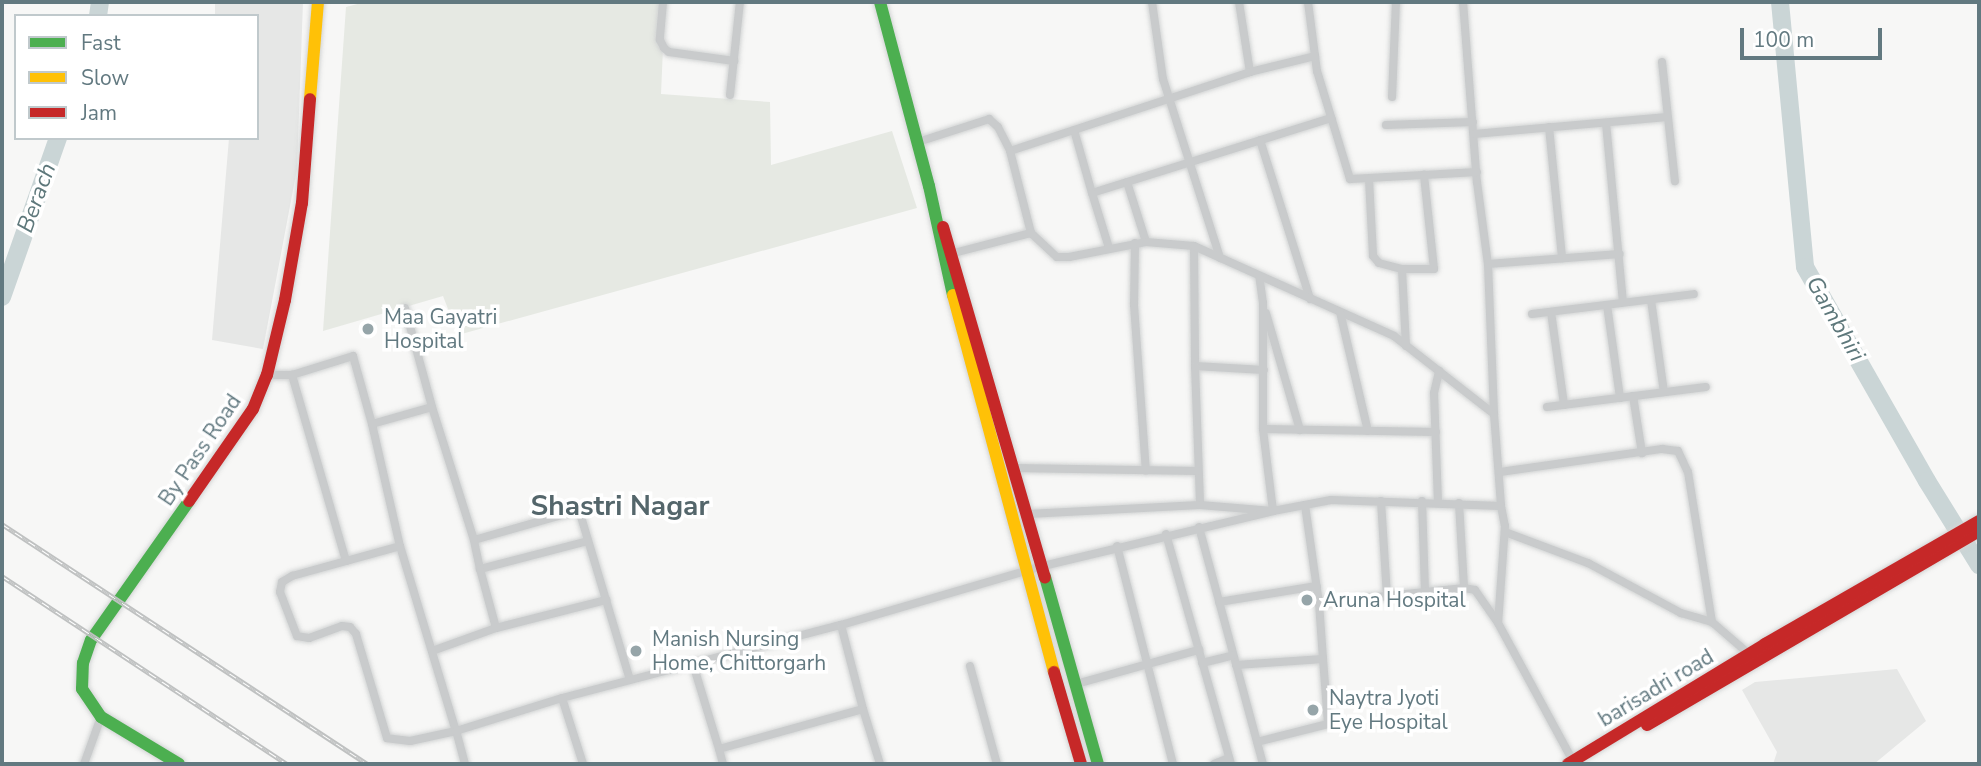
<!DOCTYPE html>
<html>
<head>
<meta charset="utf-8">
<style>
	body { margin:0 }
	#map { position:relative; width:1981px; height:766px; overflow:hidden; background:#f7f7f6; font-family:"Nunito Sans",sans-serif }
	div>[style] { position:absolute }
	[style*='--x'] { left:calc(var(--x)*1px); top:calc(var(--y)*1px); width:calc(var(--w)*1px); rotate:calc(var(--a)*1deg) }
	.built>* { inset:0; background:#e6e7e6 }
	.green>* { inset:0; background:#e6e9e3 }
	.river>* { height:18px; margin:-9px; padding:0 9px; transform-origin:9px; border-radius:9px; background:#cad5d6 }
	.roads { filter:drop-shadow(0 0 2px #d2d4d4) drop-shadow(0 0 2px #d2d4d4) }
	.street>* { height:8px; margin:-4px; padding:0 4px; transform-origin:4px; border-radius:4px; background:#c9cbcc }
	.fast>* { height:12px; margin:-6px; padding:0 6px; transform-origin:6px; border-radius:6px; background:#4caf50 }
	.slow>* { height:12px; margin:-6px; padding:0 6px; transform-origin:6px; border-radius:6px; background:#ffc107 }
	.jam>* { height:12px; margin:-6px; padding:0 6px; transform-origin:6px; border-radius:6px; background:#c62828 }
	.rail>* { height:5px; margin-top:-2.5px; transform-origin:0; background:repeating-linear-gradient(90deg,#fff 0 8px,#bfc1c1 0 16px); box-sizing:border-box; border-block:2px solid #bfc1c1 }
	.dots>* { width:19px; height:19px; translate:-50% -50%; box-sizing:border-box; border:4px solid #fff; border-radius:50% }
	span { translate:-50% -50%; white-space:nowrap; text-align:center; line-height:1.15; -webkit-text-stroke:7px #fff; paint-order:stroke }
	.poi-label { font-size:21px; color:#627980 }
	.left { translate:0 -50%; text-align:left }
	.street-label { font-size:21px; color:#627980 }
	.water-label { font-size:23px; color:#5e787b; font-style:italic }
	.district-label { font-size:28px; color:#54666b; font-weight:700 }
	.frame { position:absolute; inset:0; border:4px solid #627980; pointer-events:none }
	.legend { position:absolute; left:14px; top:14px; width:245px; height:126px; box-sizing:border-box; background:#fff; border:2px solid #c0c9cc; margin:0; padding:9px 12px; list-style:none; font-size:21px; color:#627980 }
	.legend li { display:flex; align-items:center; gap:14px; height:35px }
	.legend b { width:35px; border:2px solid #c0c9cc }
	.scale { position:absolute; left:1740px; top:28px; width:142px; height:32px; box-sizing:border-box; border:4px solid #627980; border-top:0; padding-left:9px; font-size:21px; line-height:24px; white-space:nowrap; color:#627980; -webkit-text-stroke:5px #fff; paint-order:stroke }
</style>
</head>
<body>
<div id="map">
	<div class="built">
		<div style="clip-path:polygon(215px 2px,303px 2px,297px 169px,263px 349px,212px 340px,229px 138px,257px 138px,257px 16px,215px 16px)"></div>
		<div style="clip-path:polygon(1897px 669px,1926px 721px,1874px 764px,1773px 764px,1777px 752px,1742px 690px,1755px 682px)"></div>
	</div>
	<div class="green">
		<div style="clip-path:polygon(365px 2px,665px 2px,661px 94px,770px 102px,771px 165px,892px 131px,917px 208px,458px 335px,443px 296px,323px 331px,346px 7px)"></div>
	</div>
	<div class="river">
		<div style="--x:1780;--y:2;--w:266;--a:84.6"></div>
		<div style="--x:1805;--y:267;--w:246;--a:60.3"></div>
		<div style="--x:1927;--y:481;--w:99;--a:58.2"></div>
		<div style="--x:98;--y:16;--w:14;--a:-82"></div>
		<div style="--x:2;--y:297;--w:169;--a:-70.6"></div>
	</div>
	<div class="roads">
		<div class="street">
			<div style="--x:663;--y:2;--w:38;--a:95"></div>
			<div style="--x:660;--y:40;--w:9;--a:63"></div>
			<div style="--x:664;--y:48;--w:6;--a:39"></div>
			<div style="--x:669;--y:52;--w:66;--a:7.9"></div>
			<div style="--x:1152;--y:2;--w:78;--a:81.9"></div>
			<div style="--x:1163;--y:79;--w:188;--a:72.3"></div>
			<div style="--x:1239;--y:2;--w:71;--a:81.1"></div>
			<div style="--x:1308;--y:2;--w:70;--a:82.6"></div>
			<div style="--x:1317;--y:71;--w:113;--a:73"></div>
			<div style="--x:1350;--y:179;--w:74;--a:-3.1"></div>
			<div style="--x:1463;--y:2;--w:181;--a:85.6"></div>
			<div style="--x:1477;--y:182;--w:83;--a:82.4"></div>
			<div style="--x:1488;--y:264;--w:150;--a:87.7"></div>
			<div style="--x:1662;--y:62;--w:120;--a:83.8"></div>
			<div style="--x:730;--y:95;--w:94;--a:-83.9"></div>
			<div style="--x:1392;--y:97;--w:95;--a:-87.6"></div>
			<div style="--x:1606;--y:123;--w:180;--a:84.6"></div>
			<div style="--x:1386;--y:125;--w:87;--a:-2"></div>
			<div style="--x:1549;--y:127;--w:132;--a:84.3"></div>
			<div style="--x:1074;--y:130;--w:66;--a:74.1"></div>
			<div style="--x:1092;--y:193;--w:251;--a:-17.4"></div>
			<div style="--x:1474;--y:134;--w:194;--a:-5"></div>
			<div style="--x:1260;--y:140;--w:167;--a:72.5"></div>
			<div style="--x:918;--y:142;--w:75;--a:-17.9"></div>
			<div style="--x:989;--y:119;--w:12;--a:42"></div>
			<div style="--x:998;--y:127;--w:27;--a:63"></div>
			<div style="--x:1010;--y:151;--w:253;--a:-18.2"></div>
			<div style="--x:1250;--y:72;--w:67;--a:-13.8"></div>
			<div style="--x:1010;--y:151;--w:85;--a:75.6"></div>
			<div style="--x:1369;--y:179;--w:77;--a:87"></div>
			<div style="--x:1373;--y:256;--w:9;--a:49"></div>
			<div style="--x:1379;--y:263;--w:24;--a:15"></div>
			<div style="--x:1127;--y:182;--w:63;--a:72.4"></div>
			<div style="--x:1092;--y:193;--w:58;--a:72.8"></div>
			<div style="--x:1135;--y:243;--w:62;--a:90.9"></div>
			<div style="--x:1134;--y:305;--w:166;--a:85.9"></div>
			<div style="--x:1194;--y:246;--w:120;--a:89.5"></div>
			<div style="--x:1195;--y:366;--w:69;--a:3.3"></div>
			<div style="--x:950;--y:254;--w:84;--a:-14.5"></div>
			<div style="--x:1031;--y:233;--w:35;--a:43"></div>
			<div style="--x:1057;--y:257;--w:12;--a:0"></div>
			<div style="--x:1069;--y:257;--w:78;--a:-11"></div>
			<div style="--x:1146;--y:242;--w:48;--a:4.8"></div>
			<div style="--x:1194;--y:246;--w:219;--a:24.2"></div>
			<div style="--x:1394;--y:336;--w:127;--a:38"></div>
			<div style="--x:1494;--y:414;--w:92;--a:85.6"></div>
			<div style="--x:1488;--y:264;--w:132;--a:-4.3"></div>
			<div style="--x:1651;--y:300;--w:93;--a:82"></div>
			<div style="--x:1607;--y:305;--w:94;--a:82"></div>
			<div style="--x:405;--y:308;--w:103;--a:74.7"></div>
			<div style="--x:1340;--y:312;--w:122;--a:76.8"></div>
			<div style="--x:1551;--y:312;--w:94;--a:82"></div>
			<div style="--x:1266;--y:313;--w:122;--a:73.8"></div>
			<div style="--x:1532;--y:314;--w:163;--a:-7"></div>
			<div style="--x:1406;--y:346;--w:77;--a:-93"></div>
			<div style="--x:1402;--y:269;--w:32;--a:0"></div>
			<div style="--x:1434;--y:269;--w:95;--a:-96.1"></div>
			<div style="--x:1424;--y:175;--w:53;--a:-3.2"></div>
			<div style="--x:1195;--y:366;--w:139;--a:87.9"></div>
			<div style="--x:267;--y:375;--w:25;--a:0"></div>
			<div style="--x:1633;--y:396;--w:58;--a:81"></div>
			<div style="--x:1547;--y:407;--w:160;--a:-7.2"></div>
			<div style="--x:372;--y:424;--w:125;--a:77.1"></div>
			<div style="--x:1263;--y:429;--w:173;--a:1"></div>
			<div style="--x:1014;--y:468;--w:184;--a:0.9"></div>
			<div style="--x:1500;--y:472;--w:164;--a:-8.1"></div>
			<div style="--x:1662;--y:449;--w:16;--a:7"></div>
			<div style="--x:1678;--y:451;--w:23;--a:65"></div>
			<div style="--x:1688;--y:472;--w:152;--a:80.9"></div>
			<div style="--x:1381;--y:501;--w:95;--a:86.4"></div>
			<div style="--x:1422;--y:501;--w:91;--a:88.1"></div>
			<div style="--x:1438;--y:502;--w:109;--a:-92.1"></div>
			<div style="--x:1434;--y:393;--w:23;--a:-77"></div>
			<div style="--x:1459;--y:503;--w:85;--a:86.6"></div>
			<div style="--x:1305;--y:505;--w:99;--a:81.9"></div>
			<div style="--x:1319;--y:603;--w:146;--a:-5.9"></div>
			<div style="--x:1464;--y:588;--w:11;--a:10"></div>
			<div style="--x:1475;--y:590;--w:40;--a:55.1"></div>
			<div style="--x:1028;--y:514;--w:172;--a:-3"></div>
			<div style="--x:1200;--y:505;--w:73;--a:4.7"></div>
			<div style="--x:1273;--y:511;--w:83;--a:-97"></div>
			<div style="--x:1263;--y:429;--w:126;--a:-90"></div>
			<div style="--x:1263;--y:303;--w:27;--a:-98"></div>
			<div style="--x:1199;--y:527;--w:245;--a:74.9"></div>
			<div style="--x:1505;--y:532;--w:89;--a:20.5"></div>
			<div style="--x:1588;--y:563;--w:106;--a:28.3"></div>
			<div style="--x:1681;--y:613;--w:32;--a:16"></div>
			<div style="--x:1712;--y:622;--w:49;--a:40.9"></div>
			<div style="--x:1166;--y:534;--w:239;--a:74.2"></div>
			<div style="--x:588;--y:541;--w:112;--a:165.5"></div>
			<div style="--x:480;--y:569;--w:30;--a:-102"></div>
			<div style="--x:474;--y:540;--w:109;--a:-15.9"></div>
			<div style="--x:579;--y:510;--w:177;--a:73.3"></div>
			<div style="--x:1117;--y:546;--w:225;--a:75.6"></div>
			<div style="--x:346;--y:561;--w:194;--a:-106.2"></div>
			<div style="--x:292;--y:375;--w:64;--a:-17.3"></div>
			<div style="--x:353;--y:356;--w:71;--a:74.4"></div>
			<div style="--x:372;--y:424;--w:62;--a:-15.8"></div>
			<div style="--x:432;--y:407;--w:139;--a:72.5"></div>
			<div style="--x:480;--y:569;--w:61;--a:74.8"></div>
			<div style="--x:496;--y:628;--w:114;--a:-14.3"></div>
			<div style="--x:1219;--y:602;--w:99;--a:-9.3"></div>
			<div style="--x:1319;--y:603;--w:56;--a:85.9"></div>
			<div style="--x:432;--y:651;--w:68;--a:-19.8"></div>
			<div style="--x:1202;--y:663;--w:32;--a:-14"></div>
			<div style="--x:693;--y:664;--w:89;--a:73"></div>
			<div style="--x:719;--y:749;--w:149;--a:-15.5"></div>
			<div style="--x:863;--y:709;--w:87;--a:-104.7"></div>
			<div style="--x:1236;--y:665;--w:87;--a:-3.9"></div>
			<div style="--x:1323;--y:659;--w:65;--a:85.6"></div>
			<div style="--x:1328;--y:724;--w:73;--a:165.8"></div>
			<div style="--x:970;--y:666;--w:102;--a:74.6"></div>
			<div style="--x:1076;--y:684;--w:128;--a:-15.5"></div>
			<div style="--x:562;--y:698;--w:288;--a:-14.7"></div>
			<div style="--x:841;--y:625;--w:210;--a:-16.3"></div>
			<div style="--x:1043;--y:566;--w:236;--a:-13.4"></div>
			<div style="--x:1273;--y:511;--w:59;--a:-10.7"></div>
			<div style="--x:1331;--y:500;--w:170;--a:2"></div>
			<div style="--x:1501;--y:506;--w:20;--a:79"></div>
			<div style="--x:1505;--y:526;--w:97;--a:94.1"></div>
			<div style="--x:1498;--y:623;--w:157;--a:61.5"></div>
			<div style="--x:863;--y:709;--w:58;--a:72.8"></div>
			<div style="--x:719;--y:749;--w:16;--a:75"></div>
			<div style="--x:84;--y:764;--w:50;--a:-70.1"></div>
			<div style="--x:465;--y:764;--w:34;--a:-105"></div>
			<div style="--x:456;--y:731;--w:47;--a:167.7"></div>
			<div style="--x:410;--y:741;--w:23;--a:-173"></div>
			<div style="--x:387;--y:738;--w:109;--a:-106.6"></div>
			<div style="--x:356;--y:634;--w:9;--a:-131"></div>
			<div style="--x:350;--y:627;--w:8;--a:-173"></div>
			<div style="--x:342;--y:626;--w:35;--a:160"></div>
			<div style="--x:309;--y:638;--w:12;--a:-171"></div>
			<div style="--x:297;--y:636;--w:47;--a:-111.1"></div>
			<div style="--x:280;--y:592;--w:10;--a:-79"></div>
			<div style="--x:282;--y:582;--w:12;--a:-31"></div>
			<div style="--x:292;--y:576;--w:112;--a:-15.5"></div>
			<div style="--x:400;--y:546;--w:193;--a:73.2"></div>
			<div style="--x:456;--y:731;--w:111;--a:-17.3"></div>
			<div style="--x:562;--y:698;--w:69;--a:72.3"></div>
			<div style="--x:1214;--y:764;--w:16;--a:-22"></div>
		</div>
		<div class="fast">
			<div style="--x:880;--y:2;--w:190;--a:75.1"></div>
			<div style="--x:929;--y:186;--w:112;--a:77.6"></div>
			<div style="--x:1045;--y:577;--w:194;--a:74.2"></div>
			<div style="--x:179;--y:764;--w:91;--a:-148.9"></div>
			<div style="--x:101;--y:717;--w:34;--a:-124"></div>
			<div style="--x:82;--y:689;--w:26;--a:-88"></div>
			<div style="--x:83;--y:663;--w:24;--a:-71"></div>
			<div style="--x:91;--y:640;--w:170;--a:-54.8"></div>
		</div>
		<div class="slow">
			<div style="--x:310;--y:99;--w:97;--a:-85.3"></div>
			<div style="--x:953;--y:295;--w:390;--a:75"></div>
		</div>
		<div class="jam">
			<div style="--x:943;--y:227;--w:365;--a:73.8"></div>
			<div style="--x:189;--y:501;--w:112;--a:-55.2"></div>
			<div style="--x:253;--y:409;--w:37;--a:-68"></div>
			<div style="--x:267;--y:375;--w:77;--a:-76.5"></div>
			<div style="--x:285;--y:300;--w:98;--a:-80.1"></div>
			<div style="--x:302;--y:203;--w:104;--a:-85.6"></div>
			<div style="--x:1054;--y:672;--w:96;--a:73.6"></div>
			<div style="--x:1647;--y:725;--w:385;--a:-30.3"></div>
			<div style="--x:1568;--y:764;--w:231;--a:-31.3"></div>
			<div style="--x:1765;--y:644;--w:247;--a:-29.9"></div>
		</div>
	</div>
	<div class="rail">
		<div style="--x:2;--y:524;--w:437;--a:33.3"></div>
		<div style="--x:2;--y:576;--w:341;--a:33.4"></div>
	</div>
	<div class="dots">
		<div style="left:368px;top:329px;background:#96a5a9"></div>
		<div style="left:1307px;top:600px;background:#96a5a9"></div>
		<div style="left:636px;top:651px;background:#96a5a9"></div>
		<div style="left:1313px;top:710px;background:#96a5a9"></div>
	</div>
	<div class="poi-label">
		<span class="left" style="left:384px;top:329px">Maa Gayatri<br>Hospital</span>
		<span class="left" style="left:1323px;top:600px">Aruna Hospital</span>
		<span class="left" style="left:652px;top:651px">Manish Nursing<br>Home, Chittorgarh</span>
		<span class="left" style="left:1329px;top:710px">Naytra Jyoti<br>Eye Hospital</span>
	</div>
	<div class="street-label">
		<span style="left:200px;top:450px;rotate:-56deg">By Pass Road</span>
		<span style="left:1656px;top:688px;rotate:-31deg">barisadri road</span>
	</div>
	<div class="water-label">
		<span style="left:37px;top:198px;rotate:-70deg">Berach</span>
		<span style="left:1835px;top:319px;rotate:60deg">Gambhiri</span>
	</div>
	<div class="district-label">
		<span style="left:620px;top:506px">Shastri Nagar</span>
	</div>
	<div class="frame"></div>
	<ul class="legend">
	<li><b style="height:9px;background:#4caf50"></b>Fast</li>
	<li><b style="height:9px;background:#ffc107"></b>Slow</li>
	<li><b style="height:9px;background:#c62828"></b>Jam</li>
	</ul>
	<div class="scale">100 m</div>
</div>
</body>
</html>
